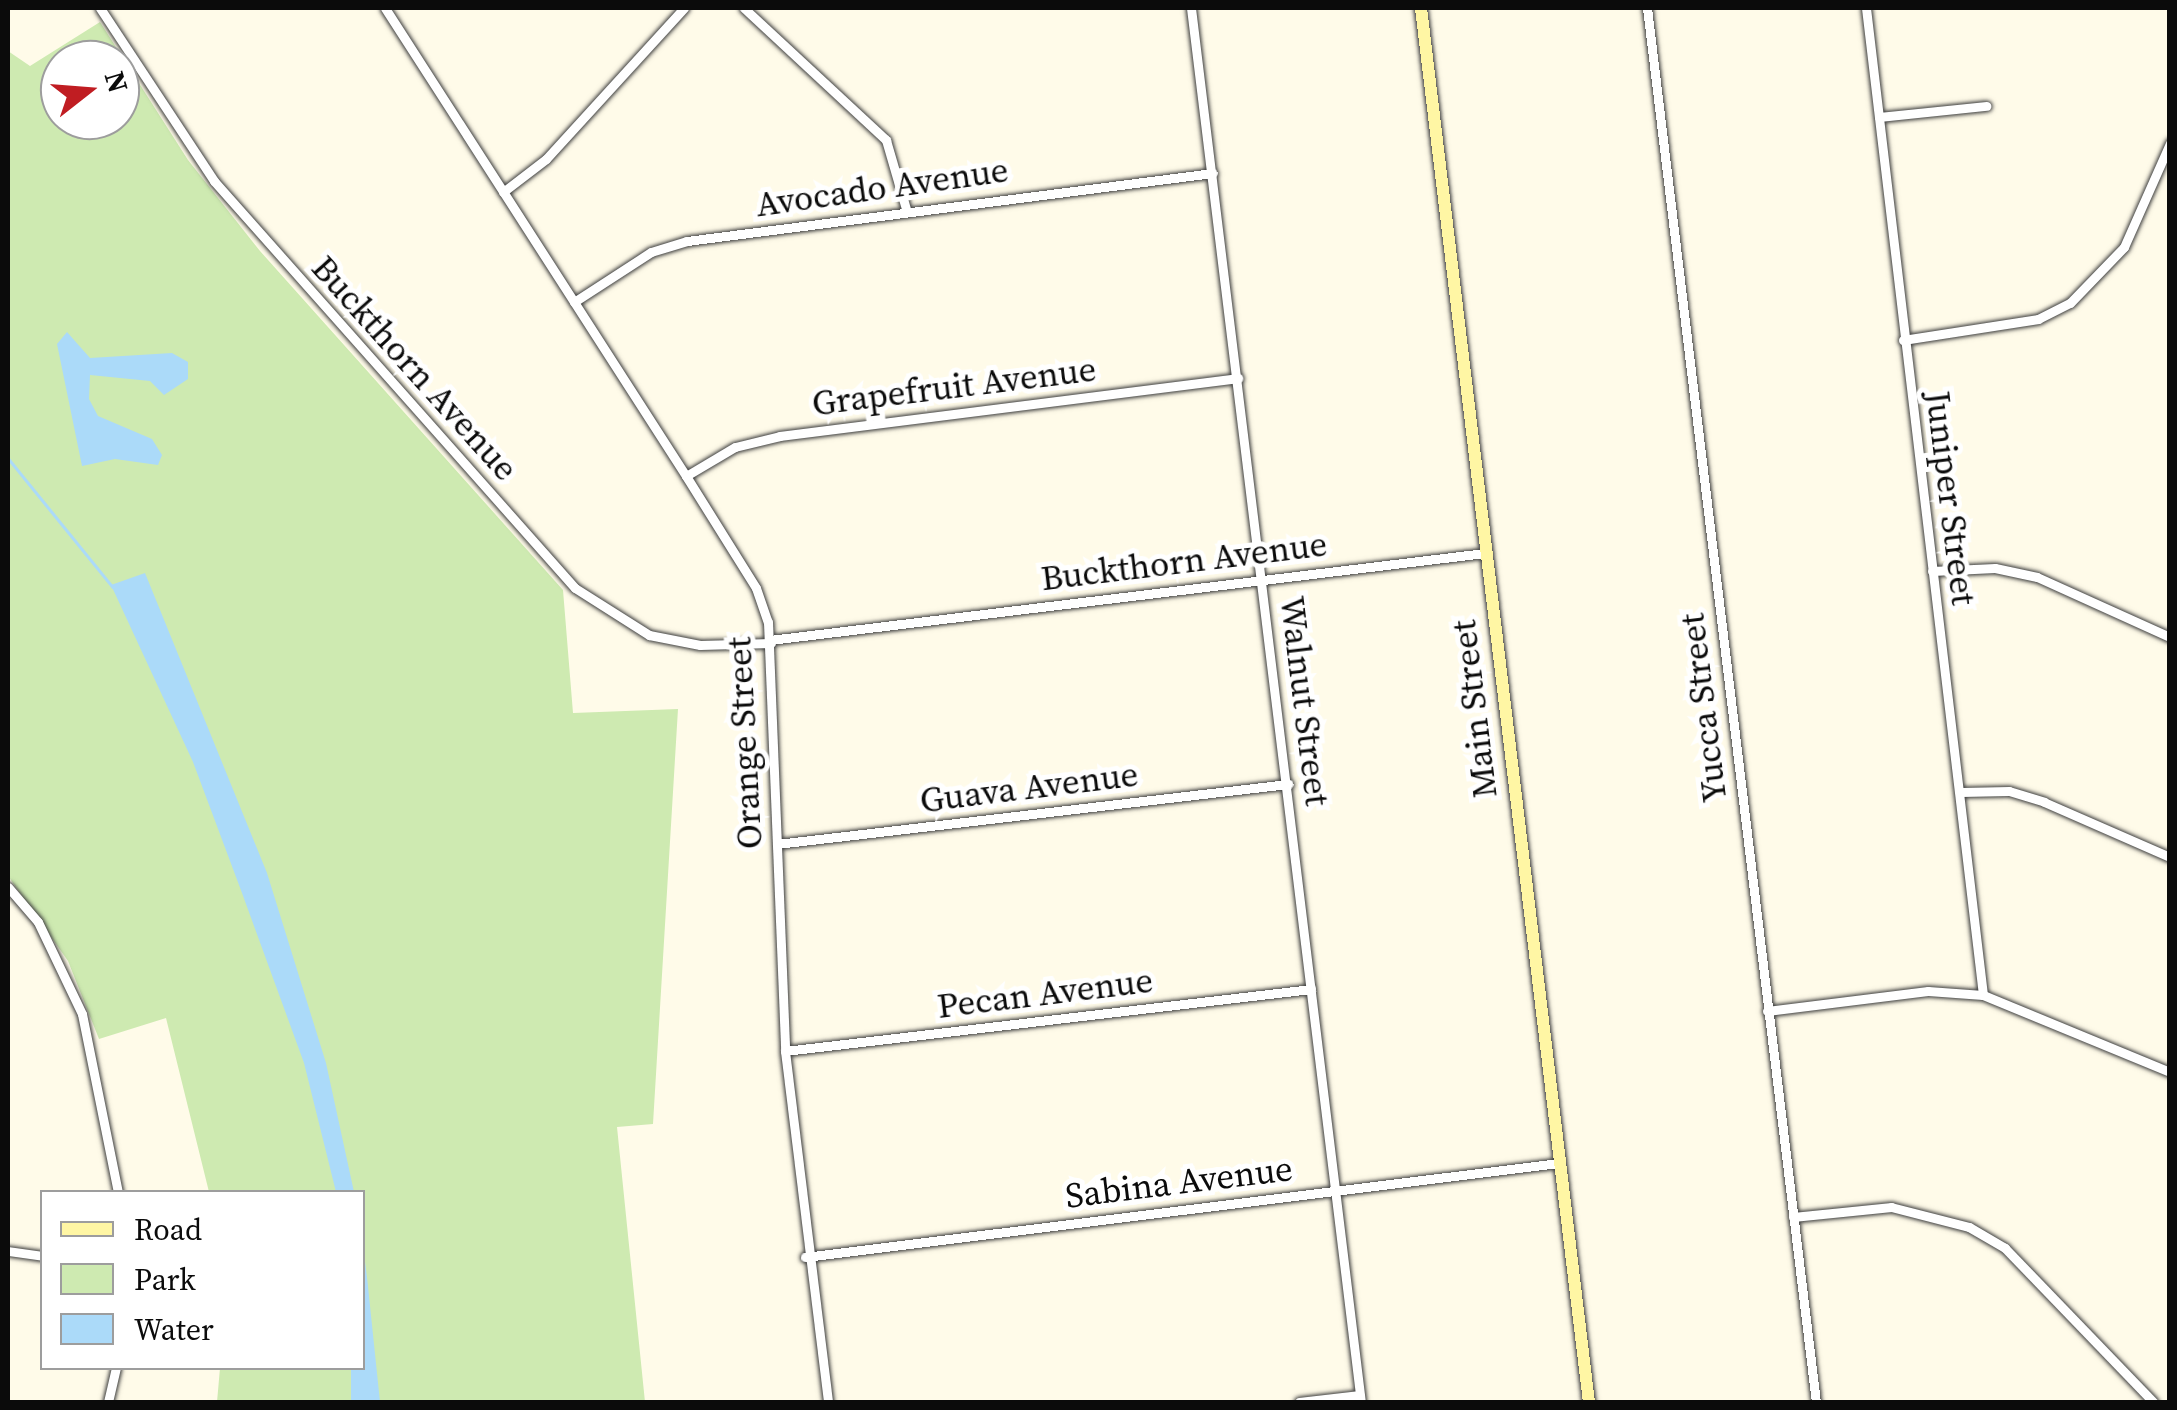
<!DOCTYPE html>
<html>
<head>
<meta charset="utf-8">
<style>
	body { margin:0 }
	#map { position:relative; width:2177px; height:1410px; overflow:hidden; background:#fffbe9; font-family:"Source Serif 4",serif }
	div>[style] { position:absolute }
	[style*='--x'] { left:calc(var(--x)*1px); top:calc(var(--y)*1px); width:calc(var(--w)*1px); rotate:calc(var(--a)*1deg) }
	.green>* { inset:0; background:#ceeab1 }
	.water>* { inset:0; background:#abdaf9 }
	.stream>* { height:2.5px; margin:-1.25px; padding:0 1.25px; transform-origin:1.25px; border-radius:1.25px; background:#abdaf9 }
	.roads { filter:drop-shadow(0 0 2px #3e3e3e) drop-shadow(0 0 2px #3e3e3e) }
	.minor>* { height:9px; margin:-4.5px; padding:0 4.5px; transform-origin:4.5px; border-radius:4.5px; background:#fff }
	.secondary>* { height:12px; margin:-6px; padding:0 6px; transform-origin:6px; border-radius:6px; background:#fff6a4 }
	span { translate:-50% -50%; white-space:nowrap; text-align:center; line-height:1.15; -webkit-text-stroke:10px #fff; paint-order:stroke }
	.street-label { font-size:35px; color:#0b0b0b }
	.frame { position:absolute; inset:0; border:10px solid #0b0b0b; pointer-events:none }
	.legend { position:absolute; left:40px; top:1190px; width:325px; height:180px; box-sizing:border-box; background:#fff; border:2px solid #9d9d9d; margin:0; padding:12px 18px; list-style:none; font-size:30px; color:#0b0b0b }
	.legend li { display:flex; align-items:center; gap:20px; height:50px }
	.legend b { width:50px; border:2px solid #9d9d9d }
	.north { position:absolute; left:40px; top:40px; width:100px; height:100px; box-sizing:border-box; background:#fff; border:2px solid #9d9d9d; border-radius:50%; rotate:73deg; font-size:28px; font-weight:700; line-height:40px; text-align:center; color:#0b0b0b }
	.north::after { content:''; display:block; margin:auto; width:35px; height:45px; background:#c01d22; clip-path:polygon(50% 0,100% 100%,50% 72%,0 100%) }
</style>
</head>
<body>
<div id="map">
	<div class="green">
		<div style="clip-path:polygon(evenodd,100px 22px,188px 160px,260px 251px,563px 590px,573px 713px,678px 709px,653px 1124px,617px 1127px,645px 1402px,217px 1402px,220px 1368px,362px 1368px,362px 1192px,209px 1192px,166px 1018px,99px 1039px,68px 961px,8px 876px,8px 51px,30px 66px,100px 22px,60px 60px,120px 60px,120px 120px,60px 120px,60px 60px)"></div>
	</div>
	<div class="water">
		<div style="clip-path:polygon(67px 332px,90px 358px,172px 353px,188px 362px,188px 379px,164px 395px,150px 381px,90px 375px,89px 399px,98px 416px,152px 439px,162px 455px,158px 465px,115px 459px,82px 466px,57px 344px)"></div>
		<div style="clip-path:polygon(145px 573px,267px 873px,326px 1063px,354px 1192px,336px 1192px,304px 1063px,242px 893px,193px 762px,111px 585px)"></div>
		<div style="clip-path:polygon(363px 1247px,367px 1277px,380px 1402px,351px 1402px,351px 1368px,362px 1368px)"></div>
	</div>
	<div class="stream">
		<div style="--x:8;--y:458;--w:166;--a:50.9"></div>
	</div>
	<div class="roads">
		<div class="minor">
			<div style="--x:100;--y:8;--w:207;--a:56.6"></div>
			<div style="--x:214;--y:181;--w:544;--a:48.43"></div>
			<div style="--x:575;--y:588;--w:88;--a:32.4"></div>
			<div style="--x:649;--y:635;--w:52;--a:11.1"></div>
			<div style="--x:700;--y:645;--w:71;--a:-1.6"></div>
			<div style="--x:385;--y:8;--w:556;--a:57.25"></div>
			<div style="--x:686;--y:476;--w:132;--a:58"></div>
			<div style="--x:756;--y:588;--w:36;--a:71"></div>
			<div style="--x:768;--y:622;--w:429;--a:87.7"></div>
			<div style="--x:785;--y:1051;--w:354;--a:83"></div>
			<div style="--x:744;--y:8;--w:194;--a:42.9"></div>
			<div style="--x:886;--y:140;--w:72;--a:73.8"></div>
			<div style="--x:1191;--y:8;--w:1404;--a:83.05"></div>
			<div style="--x:1647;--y:8;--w:1404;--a:83.09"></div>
			<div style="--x:1866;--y:8;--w:994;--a:83.24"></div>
			<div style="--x:1879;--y:117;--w:108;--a:-5.9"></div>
			<div style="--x:503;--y:192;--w:54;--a:-37.5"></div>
			<div style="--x:546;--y:159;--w:205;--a:-47.6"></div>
			<div style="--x:574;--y:302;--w:92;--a:-33"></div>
			<div style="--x:651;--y:252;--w:38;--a:-17"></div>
			<div style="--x:687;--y:241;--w:530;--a:-7.37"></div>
			<div style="--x:1903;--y:340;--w:137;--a:-8.8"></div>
			<div style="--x:2038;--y:319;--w:36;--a:-27"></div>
			<div style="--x:2070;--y:303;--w:78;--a:-46"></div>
			<div style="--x:2124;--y:247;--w:114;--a:-66.1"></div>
			<div style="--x:686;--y:476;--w:57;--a:-30.6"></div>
			<div style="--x:735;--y:447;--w:46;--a:-13.7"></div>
			<div style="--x:780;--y:436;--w:462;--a:-7.2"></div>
			<div style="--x:1932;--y:571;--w:63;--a:-2.7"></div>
			<div style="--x:1995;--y:568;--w:43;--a:12.1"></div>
			<div style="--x:2037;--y:577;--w:146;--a:24.3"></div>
			<div style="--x:770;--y:640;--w:720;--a:-6.94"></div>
			<div style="--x:1961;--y:792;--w:48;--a:-1.2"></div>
			<div style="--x:2009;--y:791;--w:37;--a:17"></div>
			<div style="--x:2044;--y:802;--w:137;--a:23.6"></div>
			<div style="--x:777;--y:844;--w:515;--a:-6.7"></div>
			<div style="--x:8;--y:887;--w:46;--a:49.4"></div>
			<div style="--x:38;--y:922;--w:102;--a:64.4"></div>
			<div style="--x:82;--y:1014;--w:182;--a:78.6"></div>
			<div style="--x:1767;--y:1011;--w:162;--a:-7.1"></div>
			<div style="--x:1928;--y:991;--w:55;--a:4.2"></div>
			<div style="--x:1983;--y:995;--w:202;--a:22.4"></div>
			<div style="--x:785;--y:1051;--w:530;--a:-6.72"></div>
			<div style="--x:1793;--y:1217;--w:99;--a:-5.8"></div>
			<div style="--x:1891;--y:1207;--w:81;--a:14.4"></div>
			<div style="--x:1969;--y:1227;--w:42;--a:30.3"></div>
			<div style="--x:2005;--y:1248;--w:214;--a:46.1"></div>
			<div style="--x:8;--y:1251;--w:34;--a:8"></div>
			<div style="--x:805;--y:1257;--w:760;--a:-7.11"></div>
			<div style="--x:108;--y:1402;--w:35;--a:-77"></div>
			<div style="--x:1299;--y:1402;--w:61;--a:-6.5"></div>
		</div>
		<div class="secondary">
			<div style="--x:1421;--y:8;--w:1404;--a:83.13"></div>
		</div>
	</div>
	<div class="street-label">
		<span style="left:882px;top:187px;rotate:-8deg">Avocado Avenue</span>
		<span style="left:415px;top:368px;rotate:48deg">Buckthorn Avenue</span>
		<span style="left:954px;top:386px;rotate:-7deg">Grapefruit Avenue</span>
		<span style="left:1951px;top:498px;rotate:83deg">Juniper Street</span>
		<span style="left:1184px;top:561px;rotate:-7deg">Buckthorn Avenue</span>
		<span style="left:1305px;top:701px;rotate:83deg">Walnut Street</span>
		<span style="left:1703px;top:708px;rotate:-97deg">Yucca Street</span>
		<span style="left:1474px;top:709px;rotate:-97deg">Main Street</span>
		<span style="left:744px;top:743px;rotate:-93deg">Orange Street</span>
		<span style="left:1029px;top:787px;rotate:-7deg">Guava Avenue</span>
		<span style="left:1045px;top:993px;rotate:-7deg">Pecan Avenue</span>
		<span style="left:1179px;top:1182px;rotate:-7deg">Sabina Avenue</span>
	</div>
	<div class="frame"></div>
	<ul class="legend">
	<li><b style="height:12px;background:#fff6a4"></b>Road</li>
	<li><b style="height:28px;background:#ceeab1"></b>Park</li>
	<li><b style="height:28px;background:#abdaf9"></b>Water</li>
	</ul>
	<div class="north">N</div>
</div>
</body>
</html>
